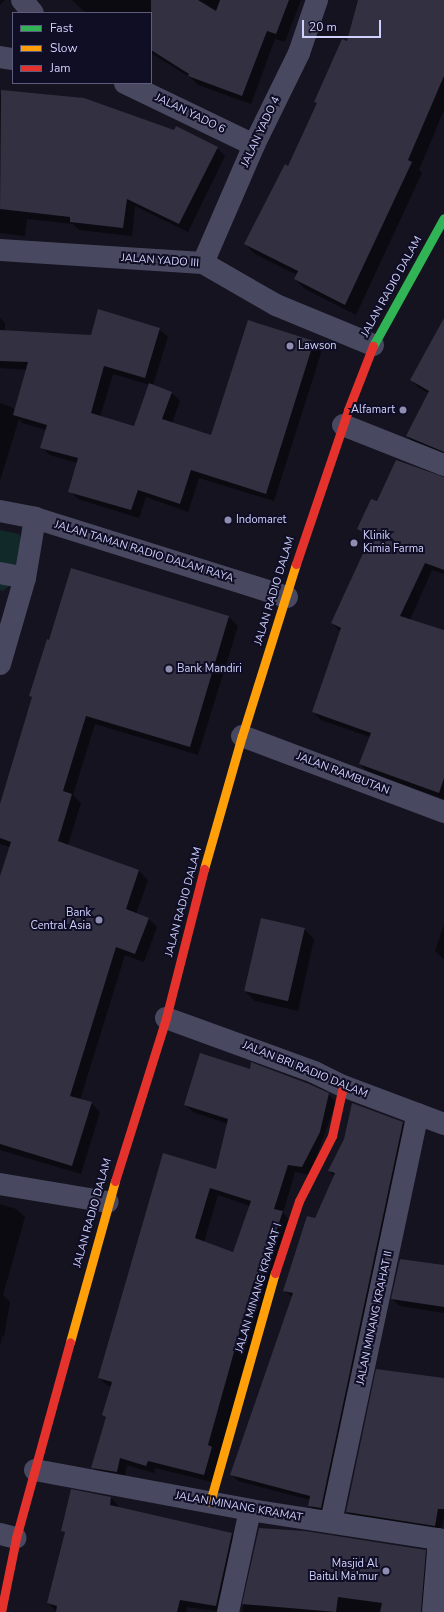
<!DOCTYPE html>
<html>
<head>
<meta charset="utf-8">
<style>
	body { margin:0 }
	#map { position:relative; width:444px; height:1612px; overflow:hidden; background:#14131f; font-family:"Nunito Sans",sans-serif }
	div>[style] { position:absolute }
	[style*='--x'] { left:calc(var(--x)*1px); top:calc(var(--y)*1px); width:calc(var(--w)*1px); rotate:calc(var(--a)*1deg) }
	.green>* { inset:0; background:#112a29 }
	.shadow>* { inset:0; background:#0007 }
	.building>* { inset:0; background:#323041; transform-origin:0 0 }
	.street>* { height:22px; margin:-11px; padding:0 11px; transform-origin:11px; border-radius:11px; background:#484960 }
	.fast>* { height:9px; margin:-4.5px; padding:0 4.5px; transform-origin:4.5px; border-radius:4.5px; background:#30b455 }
	.slow>* { height:9px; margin:-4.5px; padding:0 4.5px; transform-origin:4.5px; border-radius:4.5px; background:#ff9f0a }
	.jam>* { height:9px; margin:-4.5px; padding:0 4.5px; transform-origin:4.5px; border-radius:4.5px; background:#e5322d }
	.dots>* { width:11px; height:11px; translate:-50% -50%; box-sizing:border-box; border:2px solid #0f0e24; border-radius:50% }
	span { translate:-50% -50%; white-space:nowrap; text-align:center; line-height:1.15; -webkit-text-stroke:4px #0f0e24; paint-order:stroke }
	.street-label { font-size:11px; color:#d1d1ff }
	.poi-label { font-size:11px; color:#d1d1ff }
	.left { translate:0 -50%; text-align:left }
	.right { translate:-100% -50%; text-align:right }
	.legend { position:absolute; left:12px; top:12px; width:140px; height:72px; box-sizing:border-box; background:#0f0e24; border:1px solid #5d5c7c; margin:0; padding:5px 7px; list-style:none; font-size:12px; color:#d1d1ff }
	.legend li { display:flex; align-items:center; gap:8px; height:20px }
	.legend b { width:20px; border:1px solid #5d5c7c }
	.scale { position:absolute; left:302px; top:20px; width:79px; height:18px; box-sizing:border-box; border:2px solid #d1d1ff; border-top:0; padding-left:5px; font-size:12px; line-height:14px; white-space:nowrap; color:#d1d1ff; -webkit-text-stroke:3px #0f0e24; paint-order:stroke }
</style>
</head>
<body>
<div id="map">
	<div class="green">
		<div style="clip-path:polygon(0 530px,19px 534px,28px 553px,21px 577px,3px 591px,0 590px)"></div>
	</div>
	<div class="shadow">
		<div style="clip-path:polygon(0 0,5px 0,0 5px)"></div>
		<div style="clip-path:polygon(72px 0,301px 0,285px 42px,275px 39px,251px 104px,198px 85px,191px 78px,151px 53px,151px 13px,86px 13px)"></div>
		<div style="clip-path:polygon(359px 0,444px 0,444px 110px,419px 170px,422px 173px,356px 315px,305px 289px,295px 279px,297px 275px,255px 254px,245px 244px,288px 167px,347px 42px)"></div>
		<div style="clip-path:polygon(0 94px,217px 148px,225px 156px,188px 232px,135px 206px,132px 236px,79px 230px,73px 224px,27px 219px,25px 236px,0 233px)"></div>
		<div style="clip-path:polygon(evenodd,0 318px,5px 323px,5px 331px,92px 336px,159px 329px,168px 337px,153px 385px,172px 393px,180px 401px,172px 423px,212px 437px,249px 321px,314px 342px,322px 350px,274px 501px,199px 478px,188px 512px,146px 497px,139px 518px,78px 499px,70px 491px,78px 463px,50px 455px,42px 447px,47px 430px,22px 423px,19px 419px,0 481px,0 403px,11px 407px,15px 410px,27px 370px,0 368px,0 318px,113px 374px,150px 385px,134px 427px,100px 417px,113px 374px)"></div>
		<div style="clip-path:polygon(444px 319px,444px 456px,415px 444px,407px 436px,429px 393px,419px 388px,411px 380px)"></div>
		<div style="clip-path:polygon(444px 478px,444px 574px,432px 570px,410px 620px,444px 630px,444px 799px,368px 772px,360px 764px,370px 737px,321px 720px,313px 712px,341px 632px,332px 623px,371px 539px,358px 529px,377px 502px)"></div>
		<div style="clip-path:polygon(72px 569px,229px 617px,238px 626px,198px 755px,95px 724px,73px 795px,81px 803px,68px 845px,139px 871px,148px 880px,136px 914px,148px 918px,157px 927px,144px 962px,125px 955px,80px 1100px,91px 1103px,100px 1112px,81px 1174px,0 1150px,0 880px,10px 847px,0 844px,0 807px,33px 698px,30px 696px,50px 641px)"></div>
		<div style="clip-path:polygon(444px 924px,444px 959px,435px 951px)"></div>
		<div style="clip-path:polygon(304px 929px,314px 939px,298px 1011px,255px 1001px,245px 991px)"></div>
		<div style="clip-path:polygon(evenodd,328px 1094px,336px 1102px,310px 1175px,295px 1172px,283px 1213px,290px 1220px,212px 1482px,155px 1468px,154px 1473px,127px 1465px,124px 1480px,100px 1475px,92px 1467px,107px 1418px,104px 1415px,112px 1387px,107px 1385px,99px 1378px,217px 1170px,228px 1124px,193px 1112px,185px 1105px,328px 1094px,218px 1195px,250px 1206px,233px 1253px,204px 1242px,218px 1195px)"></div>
		<div style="clip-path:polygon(353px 1104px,403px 1123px,409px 1129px,327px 1514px,316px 1512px,310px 1506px,310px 1500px,238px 1481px,232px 1475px,292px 1297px,284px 1290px,334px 1176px,329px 1171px,345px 1139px)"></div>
		<div style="clip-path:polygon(0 1204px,16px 1209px,25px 1217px,3px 1295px,10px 1302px,4px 1337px,2px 1336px,0 1347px)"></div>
		<div style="clip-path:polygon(444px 1266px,444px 1313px,400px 1306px,392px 1299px)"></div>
		<div style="clip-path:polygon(444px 1379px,444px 1515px,441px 1532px,353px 1518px,347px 1512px)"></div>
		<div style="clip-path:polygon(111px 1498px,118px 1505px,118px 1508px,232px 1534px,239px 1541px,224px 1612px,187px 1607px,186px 1612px,57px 1612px,48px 1603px,65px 1533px,62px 1531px)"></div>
		<div style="clip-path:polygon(260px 1529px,425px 1551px,433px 1558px,428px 1612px,242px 1612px)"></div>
	</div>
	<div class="building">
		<div style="clip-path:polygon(151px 0,198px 0,216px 11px,220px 0,289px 0,276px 34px,267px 31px,242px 96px,188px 76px,189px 74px,151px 50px)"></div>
		<div style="clip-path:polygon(358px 0,444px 0,444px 76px,408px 160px,412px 162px,345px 305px,294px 279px,298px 271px,244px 244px,285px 164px,288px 166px,317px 103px,314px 102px,342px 39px,347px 41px)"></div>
		<div style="clip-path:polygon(1px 90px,84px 98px,174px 130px,176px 126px,218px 147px,179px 224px,127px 199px,123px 228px,70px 222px,70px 217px,0 209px)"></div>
		<div style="clip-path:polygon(98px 309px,160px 328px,145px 378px,104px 366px,91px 413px,134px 426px,149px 383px,172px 392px,162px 419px,211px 435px,248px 320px,314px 341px,266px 494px,191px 470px,180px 504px,138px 490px,131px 510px,68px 492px,78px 458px,40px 448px,47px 425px,13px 415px,28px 362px,0 361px,0 330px,91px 335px)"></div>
		<div style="clip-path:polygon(444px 318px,444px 452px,406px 436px,429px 391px,410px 380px)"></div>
		<div style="clip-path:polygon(396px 460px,444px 477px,444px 570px,425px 563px,400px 616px,444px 630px,444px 778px,439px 793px,359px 764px,371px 733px,312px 712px,341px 628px,331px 623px,371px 536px,357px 529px,371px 499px,377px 501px)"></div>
		<div style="clip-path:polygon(71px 568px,229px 616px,190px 747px,86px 716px,63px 791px,72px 794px,58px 841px,139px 870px,126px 909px,149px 918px,135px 954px,116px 947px,70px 1096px,92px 1102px,72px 1166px,0 1144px,0 876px,11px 842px,0 838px,0 804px,32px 697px,29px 696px,47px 639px,49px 640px)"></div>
		<div style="left:261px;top:918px;width:45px;height:75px;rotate:13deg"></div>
		<div style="clip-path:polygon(evenodd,200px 1053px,250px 1069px,251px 1062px,309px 1084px,329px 1093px,320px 1132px,302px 1167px,288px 1165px,274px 1209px,283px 1211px,258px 1285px,253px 1284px,208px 1445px,212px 1447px,204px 1475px,148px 1461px,146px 1466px,120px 1458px,117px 1472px,91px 1468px,106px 1417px,102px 1415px,112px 1382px,98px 1378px,163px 1153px,216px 1169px,228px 1119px,184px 1105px,200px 1053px,210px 1188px,251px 1201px,233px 1252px,195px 1238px,210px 1188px)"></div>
		<div style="clip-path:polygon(352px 1103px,403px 1122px,321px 1508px,308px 1506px,310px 1496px,230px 1475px,293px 1293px,283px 1291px,307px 1216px,315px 1218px,335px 1173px,328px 1171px,344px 1139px)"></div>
		<div style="clip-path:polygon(400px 1259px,444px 1265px,444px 1307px,391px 1299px)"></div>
		<div style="clip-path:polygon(376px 1369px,444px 1378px,444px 1509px,438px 1509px,435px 1526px,346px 1512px)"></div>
		<div style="clip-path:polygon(71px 1489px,111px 1497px,110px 1505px,232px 1533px,216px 1606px,180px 1600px,177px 1612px,56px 1612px,57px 1606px,47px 1603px,65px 1532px,61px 1531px)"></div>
		<div style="clip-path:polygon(259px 1528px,305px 1531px,426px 1550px,421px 1612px,380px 1612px,382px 1603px,338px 1597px,336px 1612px,242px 1604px)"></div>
	</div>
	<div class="street">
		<div style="--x:22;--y:0;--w:17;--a:50"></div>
		<div style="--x:0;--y:57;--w:13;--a:9"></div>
		<div style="--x:125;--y:83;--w:143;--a:25.7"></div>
		<div style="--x:0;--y:250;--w:203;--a:3.7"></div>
		<div style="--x:203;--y:263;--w:84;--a:29.9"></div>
		<div style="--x:276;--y:305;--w:105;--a:22.4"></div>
		<div style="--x:203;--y:263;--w:129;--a:-66.6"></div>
		<div style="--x:254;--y:145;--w:102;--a:-63.9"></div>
		<div style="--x:299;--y:53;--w:56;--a:-71.2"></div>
		<div style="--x:343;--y:425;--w:109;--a:21.6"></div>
		<div style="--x:0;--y:511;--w:36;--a:11"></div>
		<div style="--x:35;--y:518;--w:264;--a:17.4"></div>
		<div style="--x:0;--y:573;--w:25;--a:11"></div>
		<div style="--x:0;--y:664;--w:90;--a:-73.8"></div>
		<div style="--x:25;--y:578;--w:61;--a:-80.5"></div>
		<div style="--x:242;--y:736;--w:216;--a:20.6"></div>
		<div style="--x:166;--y:1018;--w:158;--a:20"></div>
		<div style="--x:314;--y:1072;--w:32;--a:26"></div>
		<div style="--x:343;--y:1086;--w:108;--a:20.6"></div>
		<div style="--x:0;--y:1184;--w:109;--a:9.5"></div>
		<div style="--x:35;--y:1470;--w:219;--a:10.5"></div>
		<div style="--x:250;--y:1510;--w:196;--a:8.8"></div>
		<div style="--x:331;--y:1522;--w:417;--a:-78"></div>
		<div style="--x:0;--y:1534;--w:16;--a:14"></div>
		<div style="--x:228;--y:1612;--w:104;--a:-77.8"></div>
		<div style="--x:433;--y:1612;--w:73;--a:-85.3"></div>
	</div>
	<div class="fast">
		<div style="--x:373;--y:346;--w:146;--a:-61"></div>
	</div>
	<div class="slow">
		<div style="--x:204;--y:869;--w:138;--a:-74.1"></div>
		<div style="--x:242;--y:736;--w:180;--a:-72.6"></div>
		<div style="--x:70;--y:1342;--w:167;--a:-74.4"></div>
		<div style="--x:210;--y:1502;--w:238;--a:-74.2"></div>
	</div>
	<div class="jam">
		<div style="--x:296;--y:564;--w:163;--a:-71.3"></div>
		<div style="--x:348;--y:410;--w:69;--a:-68.7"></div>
		<div style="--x:115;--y:1181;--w:171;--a:-72.6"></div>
		<div style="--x:166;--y:1018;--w:154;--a:-75.7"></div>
		<div style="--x:275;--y:1273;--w:76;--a:-71.6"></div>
		<div style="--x:299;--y:1201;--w:73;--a:-63.1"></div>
		<div style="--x:332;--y:1136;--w:51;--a:-77.6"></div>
		<div style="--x:1;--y:1612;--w:76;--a:-78.5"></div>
		<div style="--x:16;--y:1538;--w:203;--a:-74.6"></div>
	</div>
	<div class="dots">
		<div style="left:290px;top:346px;background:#8f8eb1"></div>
		<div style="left:403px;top:410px;background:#8f8eb1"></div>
		<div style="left:228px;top:520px;background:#8f8eb1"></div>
		<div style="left:354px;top:543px;background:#8f8eb1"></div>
		<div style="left:169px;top:669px;background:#8f8eb1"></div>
		<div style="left:99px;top:920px;background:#8f8eb1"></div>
		<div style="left:386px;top:1571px;background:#8f8eb1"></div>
	</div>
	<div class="street-label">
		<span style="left:190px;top:114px;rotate:26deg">JALAN YADO 6</span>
		<span style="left:261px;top:132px;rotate:-65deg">JALAN YADO 4</span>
		<span style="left:160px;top:261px;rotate:4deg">JALAN YADO III</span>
		<span style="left:392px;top:287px;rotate:-61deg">JALAN RADIO DALAM</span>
		<span style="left:144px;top:552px;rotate:17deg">JALAN TAMAN RADIO DALAM RAYA</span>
		<span style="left:275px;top:591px;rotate:-73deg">JALAN RADIO DALAM</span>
		<span style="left:343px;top:774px;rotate:21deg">JALAN RAMBUTAN</span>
		<span style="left:184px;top:902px;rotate:-75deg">JALAN RADIO DALAM</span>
		<span style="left:305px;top:1070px;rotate:22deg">JALAN BRI RADIO DALAM</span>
		<span style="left:93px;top:1213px;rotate:-74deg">JALAN RADIO DALAM</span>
		<span style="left:259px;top:1288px;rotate:-73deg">JALAN MINANG KRAMAT I</span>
		<span style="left:375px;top:1318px;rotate:-78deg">JALAN MINANG KRAHAT II</span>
		<span style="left:239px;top:1507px;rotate:10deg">JALAN MINANG KRAMAT</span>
	</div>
	<div class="poi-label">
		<span class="left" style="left:298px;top:346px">Lawson</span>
		<span class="right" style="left:395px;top:410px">Alfamart</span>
		<span class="left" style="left:236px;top:520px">Indomaret</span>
		<span class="left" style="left:363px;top:543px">Klinik<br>Kimia Farma</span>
		<span class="left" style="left:177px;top:669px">Bank Mandiri</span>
		<span class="right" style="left:91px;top:920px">Bank<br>Central Asia</span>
		<span class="right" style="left:378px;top:1571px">Masjid Al<br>Baitul Ma'mur</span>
	</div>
	<ul class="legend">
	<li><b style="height:5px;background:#30b455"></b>Fast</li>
	<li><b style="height:5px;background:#ff9f0a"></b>Slow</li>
	<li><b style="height:5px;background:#e5322d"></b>Jam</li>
	</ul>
	<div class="scale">20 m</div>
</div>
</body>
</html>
